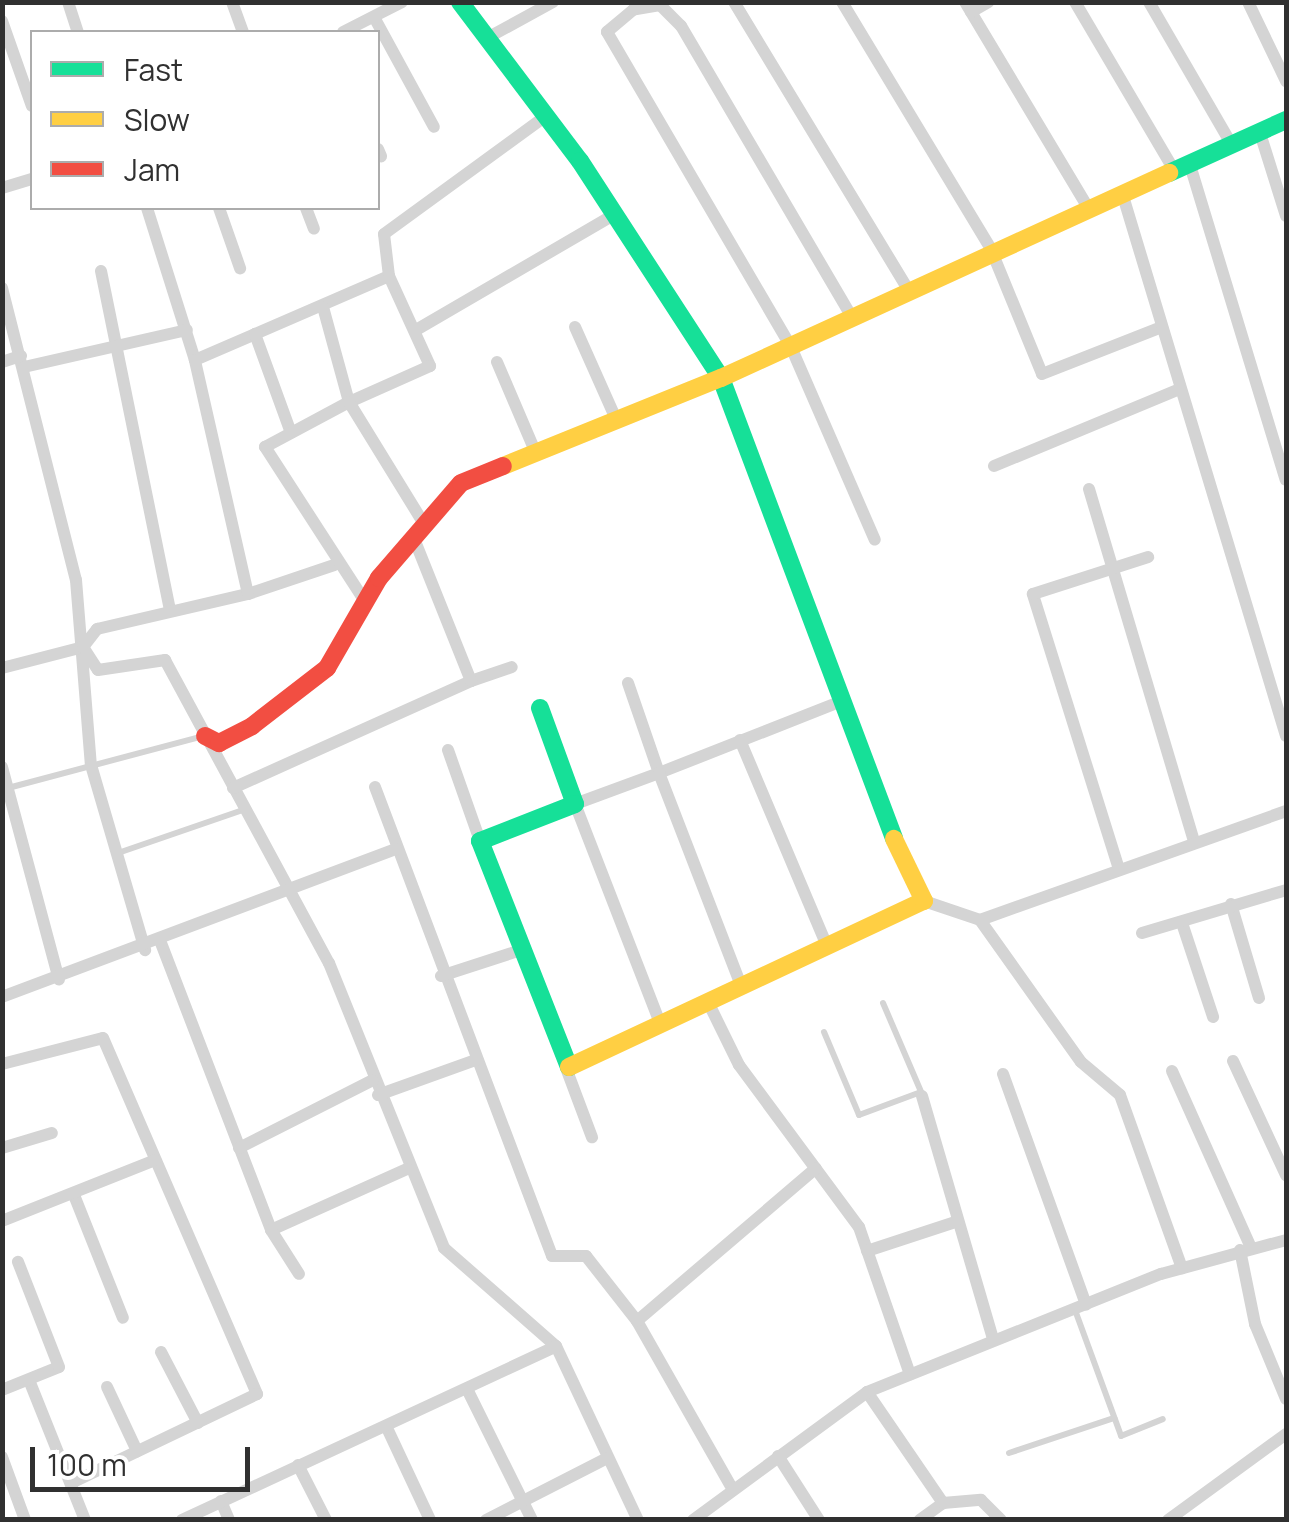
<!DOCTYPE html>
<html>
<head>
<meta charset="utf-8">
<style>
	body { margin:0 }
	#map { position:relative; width:1289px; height:1522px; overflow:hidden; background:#fff; font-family:Manrope,sans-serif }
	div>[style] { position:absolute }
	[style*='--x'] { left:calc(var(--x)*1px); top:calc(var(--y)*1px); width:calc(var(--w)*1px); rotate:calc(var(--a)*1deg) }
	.lane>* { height:6px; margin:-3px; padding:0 3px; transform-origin:3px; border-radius:3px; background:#d4d4d4 }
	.street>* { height:12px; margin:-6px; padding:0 6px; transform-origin:6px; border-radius:6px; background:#d4d4d4 }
	.fast>* { height:18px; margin:-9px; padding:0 9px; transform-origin:9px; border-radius:9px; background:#16e098 }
	.slow>* { height:18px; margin:-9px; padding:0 9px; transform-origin:9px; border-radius:9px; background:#ffcf43 }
	.jam>* { height:18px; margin:-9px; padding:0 9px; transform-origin:9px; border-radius:9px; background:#f24e42 }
	span { translate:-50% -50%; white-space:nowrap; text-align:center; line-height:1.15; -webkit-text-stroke:10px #fff; paint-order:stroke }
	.frame { position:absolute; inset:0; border:5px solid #303030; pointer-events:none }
	.legend { position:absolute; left:30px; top:30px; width:350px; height:180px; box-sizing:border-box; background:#fff; border:2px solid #acacac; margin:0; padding:12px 18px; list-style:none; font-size:30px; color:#303030 }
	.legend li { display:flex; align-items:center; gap:20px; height:50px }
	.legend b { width:50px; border:2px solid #acacac }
	.scale { position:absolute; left:30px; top:1447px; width:220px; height:45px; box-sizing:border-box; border:5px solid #303030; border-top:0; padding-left:12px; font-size:30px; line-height:35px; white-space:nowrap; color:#303030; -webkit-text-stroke:8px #fff; paint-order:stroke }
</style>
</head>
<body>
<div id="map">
	<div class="lane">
		<div style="--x:8;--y:788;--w:203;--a:-14.9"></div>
		<div style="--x:118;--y:853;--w:132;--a:-19"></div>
		<div style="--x:883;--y:1003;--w:99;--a:66.8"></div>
		<div style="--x:824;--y:1032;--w:90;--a:67.1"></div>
		<div style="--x:859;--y:1115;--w:66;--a:-20.4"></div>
		<div style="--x:1075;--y:1310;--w:134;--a:69.9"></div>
		<div style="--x:1121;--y:1436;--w:45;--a:-22"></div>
		<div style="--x:1009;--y:1453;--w:111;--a:-18.4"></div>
	</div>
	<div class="street">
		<div style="--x:68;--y:2;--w:32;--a:72"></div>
		<div style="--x:232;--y:2;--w:32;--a:70"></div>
		<div style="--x:734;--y:2;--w:340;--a:58.8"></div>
		<div style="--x:842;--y:2;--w:286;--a:58.9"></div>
		<div style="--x:990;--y:247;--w:137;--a:67.7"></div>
		<div style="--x:1042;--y:374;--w:129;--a:-21.4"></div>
		<div style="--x:965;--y:2;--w:244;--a:59.1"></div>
		<div style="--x:1075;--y:2;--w:197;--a:59.5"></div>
		<div style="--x:1149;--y:2;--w:165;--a:59.9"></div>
		<div style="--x:1248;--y:2;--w:88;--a:64.3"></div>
		<div style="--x:971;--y:12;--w:20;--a:-30"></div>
		<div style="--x:374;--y:17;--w:125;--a:61.4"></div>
		<div style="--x:2;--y:21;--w:90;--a:70.6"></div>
		<div style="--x:343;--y:32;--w:66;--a:-27"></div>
		<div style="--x:487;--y:38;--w:75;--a:-28.6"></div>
		<div style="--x:1260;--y:133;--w:87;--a:72.6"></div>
		<div style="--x:378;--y:149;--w:8;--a:67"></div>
		<div style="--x:1190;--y:165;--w:329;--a:73.1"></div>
		<div style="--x:2;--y:188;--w:31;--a:-17"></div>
		<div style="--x:1123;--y:196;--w:564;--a:73.2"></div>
		<div style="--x:147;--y:208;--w:159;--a:72.5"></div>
		<div style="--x:195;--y:360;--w:65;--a:-23.4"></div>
		<div style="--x:255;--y:334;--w:105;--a:70"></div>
		<div style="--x:219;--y:208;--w:64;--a:70.7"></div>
		<div style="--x:306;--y:208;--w:22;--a:69"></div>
		<div style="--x:101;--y:271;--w:347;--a:78.5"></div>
		<div style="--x:389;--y:276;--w:42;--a:-96.8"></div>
		<div style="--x:384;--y:234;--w:200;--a:-36.1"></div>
		<div style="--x:2;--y:288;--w:301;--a:75.8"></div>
		<div style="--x:76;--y:580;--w:186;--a:85.4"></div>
		<div style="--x:91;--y:765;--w:193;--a:73.7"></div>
		<div style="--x:853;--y:319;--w:340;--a:-120.4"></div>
		<div style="--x:681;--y:26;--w:30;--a:-135"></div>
		<div style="--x:660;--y:5;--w:27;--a:170"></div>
		<div style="--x:633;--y:10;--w:34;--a:140"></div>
		<div style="--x:607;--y:32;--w:365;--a:59.7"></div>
		<div style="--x:791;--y:347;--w:210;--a:66.5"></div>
		<div style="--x:575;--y:327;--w:101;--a:66"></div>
		<div style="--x:416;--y:330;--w:230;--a:-30.2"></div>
		<div style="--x:255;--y:334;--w:146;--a:-23.4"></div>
		<div style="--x:389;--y:276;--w:99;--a:65.5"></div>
		<div style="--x:430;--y:366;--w:89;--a:156"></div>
		<div style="--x:349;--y:402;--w:98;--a:-105.3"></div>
		<div style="--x:2;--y:362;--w:20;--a:-18"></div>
		<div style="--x:497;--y:362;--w:97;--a:66.9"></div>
		<div style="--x:24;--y:367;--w:167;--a:-12.8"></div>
		<div style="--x:994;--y:466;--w:201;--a:-22.5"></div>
		<div style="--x:1089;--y:489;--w:367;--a:73.4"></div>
		<div style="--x:248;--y:594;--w:91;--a:-18.6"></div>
		<div style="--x:366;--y:603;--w:186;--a:-122.9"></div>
		<div style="--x:265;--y:447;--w:95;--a:-28.2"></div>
		<div style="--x:349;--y:402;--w:143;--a:58.4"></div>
		<div style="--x:83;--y:647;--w:27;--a:57"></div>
		<div style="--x:98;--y:670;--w:68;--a:-8.5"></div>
		<div style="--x:165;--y:660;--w:345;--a:61.6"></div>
		<div style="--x:329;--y:963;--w:307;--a:68"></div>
		<div style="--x:444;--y:1248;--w:149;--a:41.2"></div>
		<div style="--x:556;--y:1346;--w:192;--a:64.8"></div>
		<div style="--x:2;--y:668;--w:84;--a:-14.5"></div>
		<div style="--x:83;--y:647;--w:23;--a:-52"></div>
		<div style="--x:97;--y:629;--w:155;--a:-13.1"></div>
		<div style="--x:248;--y:594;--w:240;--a:-102.8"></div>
		<div style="--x:471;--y:681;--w:43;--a:-18.9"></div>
		<div style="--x:628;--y:683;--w:95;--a:71"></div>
		<div style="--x:659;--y:773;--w:191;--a:-21.5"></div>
		<div style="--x:740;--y:740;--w:224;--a:67.1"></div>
		<div style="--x:448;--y:750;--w:96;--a:70.6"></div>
		<div style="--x:2;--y:767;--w:220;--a:75"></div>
		<div style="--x:375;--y:787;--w:501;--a:69.32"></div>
		<div style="--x:552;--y:1256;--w:34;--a:0"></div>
		<div style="--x:586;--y:1256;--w:83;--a:51.9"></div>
		<div style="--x:637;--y:1321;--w:189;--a:60.4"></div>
		<div style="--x:233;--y:788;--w:261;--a:-24.2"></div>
		<div style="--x:471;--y:681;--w:156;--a:-111.8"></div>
		<div style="--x:1118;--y:866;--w:285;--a:-107.4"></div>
		<div style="--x:1033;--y:594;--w:121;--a:-17.8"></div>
		<div style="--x:924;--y:901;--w:59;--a:18.7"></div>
		<div style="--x:980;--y:920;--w:174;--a:54.6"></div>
		<div style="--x:1081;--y:1062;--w:51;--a:40.2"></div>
		<div style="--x:1120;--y:1095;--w:184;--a:70.3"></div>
		<div style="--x:1231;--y:904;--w:98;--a:73.4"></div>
		<div style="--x:980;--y:920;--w:325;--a:-19.6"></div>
		<div style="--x:1182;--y:923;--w:99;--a:71.7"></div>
		<div style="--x:1142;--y:933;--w:150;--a:-16.6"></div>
		<div style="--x:161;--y:943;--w:307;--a:69"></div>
		<div style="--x:271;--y:1230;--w:149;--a:-24.2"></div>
		<div style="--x:441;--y:976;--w:84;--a:-18"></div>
		<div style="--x:2;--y:997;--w:421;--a:-20.6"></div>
		<div style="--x:708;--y:1002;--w:70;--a:63.8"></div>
		<div style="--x:739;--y:1065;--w:202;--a:53.5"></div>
		<div style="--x:859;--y:1227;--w:156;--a:70.9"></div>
		<div style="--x:660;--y:1023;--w:235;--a:-111.2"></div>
		<div style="--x:575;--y:804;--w:90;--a:-20.3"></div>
		<div style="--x:659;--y:773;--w:228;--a:68.9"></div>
		<div style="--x:1233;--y:1061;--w:126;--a:65.1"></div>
		<div style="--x:2;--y:1064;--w:104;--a:-14.4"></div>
		<div style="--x:103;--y:1038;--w:388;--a:66.6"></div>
		<div style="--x:257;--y:1394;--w:204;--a:154.4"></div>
		<div style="--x:566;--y:1068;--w:74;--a:69.4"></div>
		<div style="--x:1172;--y:1071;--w:194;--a:65.9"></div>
		<div style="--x:1003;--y:1074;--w:245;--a:70.2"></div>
		<div style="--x:378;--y:1095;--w:104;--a:-19.7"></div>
		<div style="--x:922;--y:1096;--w:253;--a:73.7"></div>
		<div style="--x:2;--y:1148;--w:52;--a:-16.7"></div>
		<div style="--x:239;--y:1148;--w:150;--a:-26.9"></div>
		<div style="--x:74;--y:1195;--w:132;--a:68.3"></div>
		<div style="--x:2;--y:1221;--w:165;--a:-21.7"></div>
		<div style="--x:271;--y:1230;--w:52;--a:57.5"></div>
		<div style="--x:1240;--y:1250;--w:76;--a:78.5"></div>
		<div style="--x:1255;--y:1324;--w:81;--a:67.5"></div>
		<div style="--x:867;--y:1251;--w:93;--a:-18.2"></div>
		<div style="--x:637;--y:1321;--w:235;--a:-40.5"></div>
		<div style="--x:161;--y:1352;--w:80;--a:62.5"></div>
		<div style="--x:29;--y:1380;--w:151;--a:68.2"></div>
		<div style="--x:107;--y:1387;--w:71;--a:64.9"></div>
		<div style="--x:467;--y:1389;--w:146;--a:63.6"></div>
		<div style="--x:2;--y:1390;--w:61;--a:-22"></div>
		<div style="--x:59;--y:1367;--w:113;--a:-111.3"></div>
		<div style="--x:867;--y:1392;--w:135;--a:55.6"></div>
		<div style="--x:943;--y:1503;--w:29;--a:144"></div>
		<div style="--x:387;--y:1428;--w:102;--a:64.9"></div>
		<div style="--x:778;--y:1456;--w:76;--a:57.4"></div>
		<div style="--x:2;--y:1457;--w:67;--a:69.9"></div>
		<div style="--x:298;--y:1465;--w:62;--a:63"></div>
		<div style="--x:221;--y:1501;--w:21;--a:67"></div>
		<div style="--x:943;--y:1503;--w:38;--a:-5"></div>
		<div style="--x:981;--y:1500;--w:28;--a:45"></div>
		<div style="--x:182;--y:1520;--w:412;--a:-24.9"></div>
		<div style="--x:486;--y:1520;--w:136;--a:-27.1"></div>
		<div style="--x:693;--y:1520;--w:216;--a:-36.3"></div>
		<div style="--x:867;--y:1392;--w:317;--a:-21.9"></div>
		<div style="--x:1161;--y:1274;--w:130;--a:-15.2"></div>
		<div style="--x:1168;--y:1520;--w:146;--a:-36.1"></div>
	</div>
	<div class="fast">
		<div style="--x:460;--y:2;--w:199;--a:53"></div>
		<div style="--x:580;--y:161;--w:259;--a:57"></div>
		<div style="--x:721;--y:378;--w:492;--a:69.4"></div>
		<div style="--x:1169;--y:173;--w:128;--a:-24.4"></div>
		<div style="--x:540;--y:708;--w:102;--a:70"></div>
		<div style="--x:575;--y:804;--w:102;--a:158.7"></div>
		<div style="--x:480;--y:841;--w:243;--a:68.5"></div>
	</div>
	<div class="slow">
		<div style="--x:503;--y:466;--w:235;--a:-22"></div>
		<div style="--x:721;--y:378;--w:493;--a:-24.6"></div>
		<div style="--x:569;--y:1067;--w:392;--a:-25.1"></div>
		<div style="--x:924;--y:901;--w:69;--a:-115.8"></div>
	</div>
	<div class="jam">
		<div style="--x:205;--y:736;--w:16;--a:27"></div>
		<div style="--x:219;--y:743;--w:37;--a:-27"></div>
		<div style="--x:252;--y:726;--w:95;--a:-37.7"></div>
		<div style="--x:327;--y:668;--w:104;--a:-60"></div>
		<div style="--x:379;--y:578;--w:125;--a:-49.2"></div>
		<div style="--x:461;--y:483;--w:45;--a:-22"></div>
	</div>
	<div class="frame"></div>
	<ul class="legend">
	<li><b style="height:12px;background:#16e098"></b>Fast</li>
	<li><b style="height:12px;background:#ffcf43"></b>Slow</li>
	<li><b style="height:12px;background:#f24e42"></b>Jam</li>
	</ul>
	<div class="scale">100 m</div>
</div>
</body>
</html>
